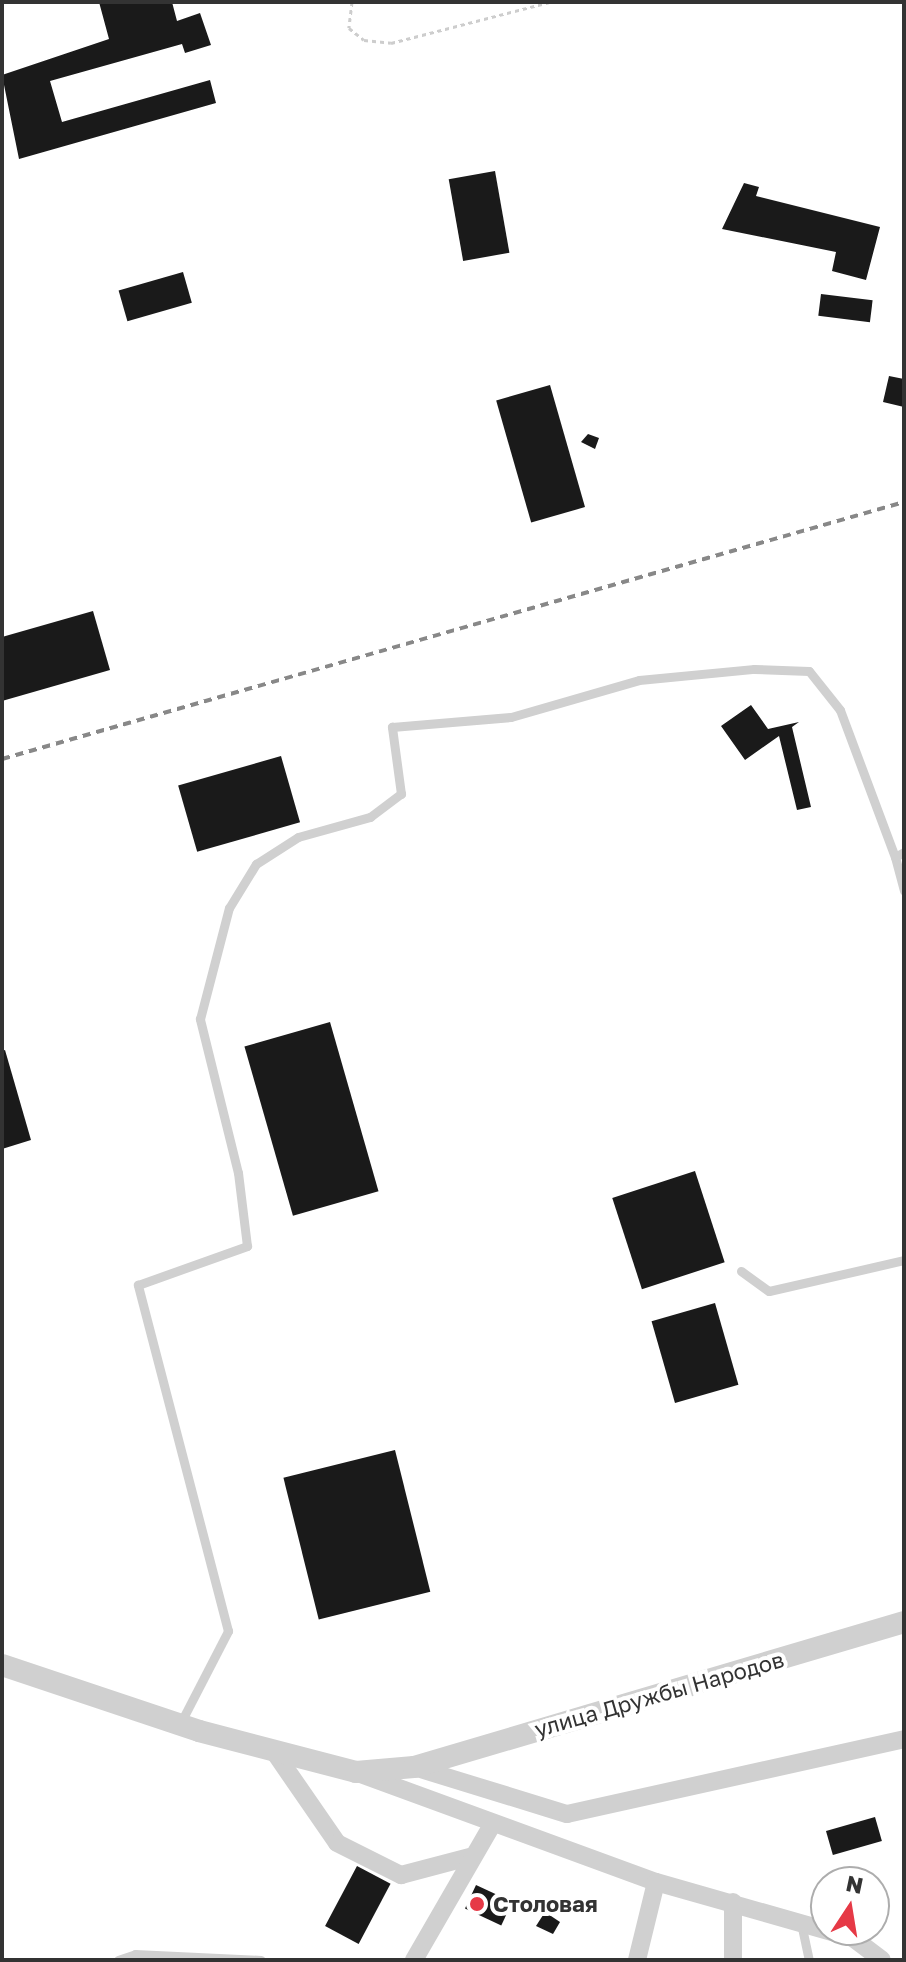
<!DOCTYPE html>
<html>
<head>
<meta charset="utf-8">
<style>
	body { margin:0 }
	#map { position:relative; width:906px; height:1962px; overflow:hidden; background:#fff; font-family:"Golos Text",sans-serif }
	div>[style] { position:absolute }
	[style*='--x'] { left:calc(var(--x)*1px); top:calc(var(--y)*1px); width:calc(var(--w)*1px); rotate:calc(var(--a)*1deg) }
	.building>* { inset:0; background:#1a1a1a; transform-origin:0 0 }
	.path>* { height:3px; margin-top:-1.5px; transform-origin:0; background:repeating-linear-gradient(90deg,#cdcdcd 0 4px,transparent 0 8px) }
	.service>* { height:9px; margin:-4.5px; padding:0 4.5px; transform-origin:4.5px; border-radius:4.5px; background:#d0d0d0 }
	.minor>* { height:18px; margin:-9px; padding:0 9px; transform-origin:9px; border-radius:9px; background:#d0d0d0 }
	.tertiary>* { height:22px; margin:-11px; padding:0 11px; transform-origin:11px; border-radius:11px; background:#d0d0d0 }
	.rail>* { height:4px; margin-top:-2px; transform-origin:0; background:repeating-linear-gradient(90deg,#888 0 8px,transparent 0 14px) }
	.dots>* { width:22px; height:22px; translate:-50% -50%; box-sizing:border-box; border:4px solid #fff; border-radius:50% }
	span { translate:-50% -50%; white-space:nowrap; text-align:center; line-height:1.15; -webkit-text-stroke:8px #fff; paint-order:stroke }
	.street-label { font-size:22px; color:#333 }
	.poi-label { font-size:22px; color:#333; font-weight:700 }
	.left { translate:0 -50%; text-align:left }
	.frame { position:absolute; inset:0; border:4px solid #333; pointer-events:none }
	.north { position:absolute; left:810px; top:1866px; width:80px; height:80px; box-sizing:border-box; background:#fff; border:2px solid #adadad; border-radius:50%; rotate:12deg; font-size:22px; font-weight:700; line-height:32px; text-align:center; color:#333 }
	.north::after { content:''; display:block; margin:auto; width:28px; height:36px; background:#e63946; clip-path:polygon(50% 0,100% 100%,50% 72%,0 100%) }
</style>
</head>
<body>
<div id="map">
	<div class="building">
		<div style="clip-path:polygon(99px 2px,172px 2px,177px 21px,200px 13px,211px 45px,185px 53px,182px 44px,50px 81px,62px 122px,210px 80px,216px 103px,19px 159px,2px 75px,109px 39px)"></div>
		<div style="left:495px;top:171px;width:83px;height:47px;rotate:80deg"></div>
		<div style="clip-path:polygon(744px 183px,759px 187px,756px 196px,880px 227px,866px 280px,832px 271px,836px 252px,722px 229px)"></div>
		<div style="left:183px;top:272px;width:32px;height:67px;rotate:74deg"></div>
		<div style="left:821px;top:294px;width:52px;height:22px;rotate:7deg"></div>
		<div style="clip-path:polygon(889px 376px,904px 379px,904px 407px,883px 402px)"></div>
		<div style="left:550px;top:385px;width:127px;height:56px;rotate:74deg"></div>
		<div style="clip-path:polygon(588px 434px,599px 438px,595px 449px,581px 442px)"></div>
		<div style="clip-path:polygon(93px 611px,110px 670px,2px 701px,2px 637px)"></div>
		<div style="clip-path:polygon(751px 705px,768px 729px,799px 722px,792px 727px,811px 807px,797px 810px,779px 736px,745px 760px,721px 726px)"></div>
		<div style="left:281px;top:756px;width:69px;height:107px;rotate:74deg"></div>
		<div style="left:330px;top:1022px;width:176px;height:89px;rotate:74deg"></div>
		<div style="clip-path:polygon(5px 1050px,31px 1140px,2px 1149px,2px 1051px)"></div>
		<div style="left:695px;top:1171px;width:96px;height:87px;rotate:72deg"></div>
		<div style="left:715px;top:1303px;width:85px;height:66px;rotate:74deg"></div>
		<div style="left:395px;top:1450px;width:146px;height:115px;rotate:76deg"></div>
		<div style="left:875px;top:1817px;width:25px;height:51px;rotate:74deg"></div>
		<div style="left:357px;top:1866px;width:38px;height:68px;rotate:28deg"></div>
		<div style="left:476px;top:1885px;width:40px;height:26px;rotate:25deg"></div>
		<div style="clip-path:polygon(545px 1912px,560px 1922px,553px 1934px,536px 1926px)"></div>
	</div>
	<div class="path">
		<div style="--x:352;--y:2;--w:26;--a:97"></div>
		<div style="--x:349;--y:28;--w:19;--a:39"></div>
		<div style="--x:364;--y:40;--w:27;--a:6"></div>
		<div style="--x:391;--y:43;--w:163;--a:-14.5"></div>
	</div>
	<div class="service">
		<div style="--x:904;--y:852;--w:10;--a:151"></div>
		<div style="--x:895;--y:857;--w:35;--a:75"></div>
		<div style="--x:741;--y:1271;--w:34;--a:36"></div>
		<div style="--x:769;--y:1291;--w:139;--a:-12.9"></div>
		<div style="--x:180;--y:1724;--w:105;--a:-62.7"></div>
		<div style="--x:228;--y:1631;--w:358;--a:-104.6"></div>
		<div style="--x:138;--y:1285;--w:116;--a:-19.7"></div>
		<div style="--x:247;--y:1246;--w:74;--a:-97"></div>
		<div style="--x:238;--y:1173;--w:159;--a:-103.9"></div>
		<div style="--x:200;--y:1019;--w:115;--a:-75.4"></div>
		<div style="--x:229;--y:908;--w:52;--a:-58.5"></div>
		<div style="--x:256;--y:864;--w:50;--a:-32.7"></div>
		<div style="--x:298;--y:837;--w:75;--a:-15.5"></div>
		<div style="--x:370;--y:817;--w:39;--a:-37"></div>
		<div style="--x:401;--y:794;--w:68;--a:-97.7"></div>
		<div style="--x:392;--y:727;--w:119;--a:-4.8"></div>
		<div style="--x:511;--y:717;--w:133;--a:-16.1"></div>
		<div style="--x:639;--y:680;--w:116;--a:-5.5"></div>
		<div style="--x:754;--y:669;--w:55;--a:2.1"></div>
		<div style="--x:809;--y:671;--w:50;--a:51.5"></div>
		<div style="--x:840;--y:710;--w:157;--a:69.5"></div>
		<div style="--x:801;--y:1923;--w:38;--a:78"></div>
		<div style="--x:118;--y:1960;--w:18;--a:-19"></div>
		<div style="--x:135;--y:1954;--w:126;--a:2.7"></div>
	</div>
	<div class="minor">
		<div style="--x:275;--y:1753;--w:109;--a:55.4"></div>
		<div style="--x:337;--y:1843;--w:72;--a:26.6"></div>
		<div style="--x:401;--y:1875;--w:74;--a:-14.8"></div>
		<div style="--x:414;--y:1767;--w:160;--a:17.1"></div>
		<div style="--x:567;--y:1814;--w:345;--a:-12.5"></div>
		<div style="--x:358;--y:1773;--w:317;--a:20.1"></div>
		<div style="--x:656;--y:1882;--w:205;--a:15.9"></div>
		<div style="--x:853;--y:1938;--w:36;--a:37"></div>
		<div style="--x:733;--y:1902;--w:58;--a:90"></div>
		<div style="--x:414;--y:1960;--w:158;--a:-60"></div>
		<div style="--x:637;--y:1960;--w:80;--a:-76.3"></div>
	</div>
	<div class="tertiary">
		<div style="--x:2;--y:1665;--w:208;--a:18.5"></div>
		<div style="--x:199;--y:1731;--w:162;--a:14.6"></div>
		<div style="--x:356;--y:1772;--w:58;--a:-4.9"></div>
		<div style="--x:414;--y:1767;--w:511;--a:-16.48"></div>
	</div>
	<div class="rail">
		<div style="--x:2;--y:759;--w:938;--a:-15.9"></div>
	</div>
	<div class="dots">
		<div style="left:477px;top:1904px;background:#e63946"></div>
	</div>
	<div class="street-label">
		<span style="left:659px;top:1694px;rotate:-16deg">улица Дружбы Народов</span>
	</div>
	<div class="poi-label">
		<span class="left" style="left:493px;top:1904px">Столовая</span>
	</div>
	<div class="frame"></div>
	<div class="north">N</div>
</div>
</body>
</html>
